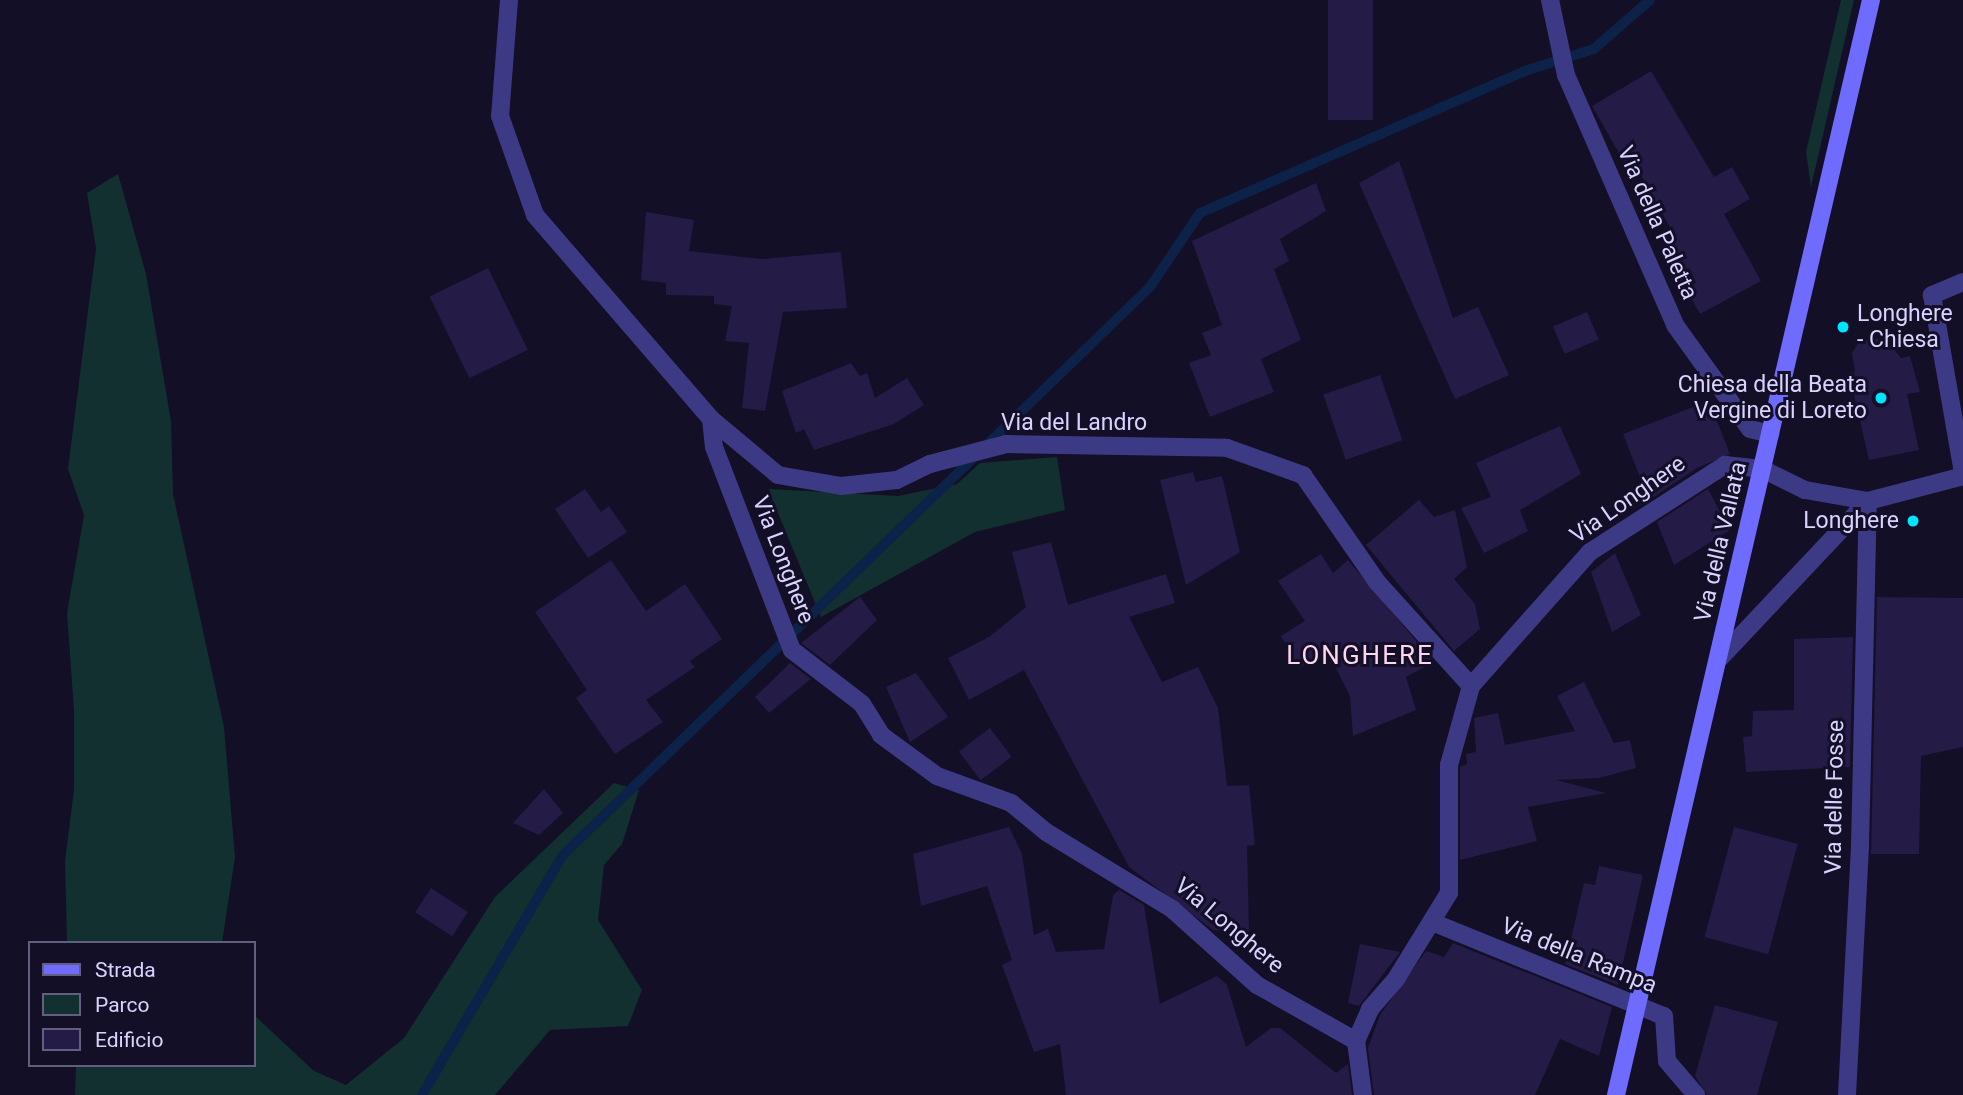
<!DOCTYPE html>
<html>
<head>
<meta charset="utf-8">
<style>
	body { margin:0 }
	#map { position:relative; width:1963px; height:1095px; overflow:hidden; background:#130f26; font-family:Roboto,sans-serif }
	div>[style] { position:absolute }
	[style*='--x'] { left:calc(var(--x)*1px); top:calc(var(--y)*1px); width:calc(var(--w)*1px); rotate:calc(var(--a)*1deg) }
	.green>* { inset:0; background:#12302f }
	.stream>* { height:10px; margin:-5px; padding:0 5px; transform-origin:5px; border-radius:5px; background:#0c2248 }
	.building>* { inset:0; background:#241b47; transform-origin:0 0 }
	.street>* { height:18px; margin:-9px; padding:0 9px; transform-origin:9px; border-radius:9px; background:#3d3a85 }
	.secondary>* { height:18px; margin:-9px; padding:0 9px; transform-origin:9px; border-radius:9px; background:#6f6bff }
	.dots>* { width:19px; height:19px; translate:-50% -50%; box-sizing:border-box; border:4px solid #130f26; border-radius:50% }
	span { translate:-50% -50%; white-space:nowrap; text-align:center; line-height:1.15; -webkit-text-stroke:6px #130f26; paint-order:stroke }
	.street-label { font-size:23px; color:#d9d4ff }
	.poi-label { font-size:23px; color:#d9d4ff }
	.left { translate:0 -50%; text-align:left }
	.right { translate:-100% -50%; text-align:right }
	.quarter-label { font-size:26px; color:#ffd6f0; letter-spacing:2px }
	.legend { position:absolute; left:28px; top:941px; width:228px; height:126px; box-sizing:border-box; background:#130f26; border:2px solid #625e7d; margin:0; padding:9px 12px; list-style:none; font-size:21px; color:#d9d4ff }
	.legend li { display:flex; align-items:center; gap:14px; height:35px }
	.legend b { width:35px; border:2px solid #625e7d }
</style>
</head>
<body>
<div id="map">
	<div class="green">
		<div style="clip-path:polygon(1841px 0,1854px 0,1811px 187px,1806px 152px)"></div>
		<div style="clip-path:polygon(118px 174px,146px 274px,171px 421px,173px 494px,224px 727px,235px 857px,222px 943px,67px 943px,65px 861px,74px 790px,74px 711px,67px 613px,84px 515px,68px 469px,96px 248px,87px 193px)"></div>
		<div style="clip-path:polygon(1057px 457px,1065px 510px,975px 532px,821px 617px,768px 489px,898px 496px,957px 484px,980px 463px)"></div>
		<div style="clip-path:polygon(614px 783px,639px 790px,622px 844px,604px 865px,598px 920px,642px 990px,628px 1026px,550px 1030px,495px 1095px,75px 1095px,76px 1065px,254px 1065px,254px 1015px,314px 1071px,346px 1085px,404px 1038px,495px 897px)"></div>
	</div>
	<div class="stream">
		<div style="--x:422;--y:1095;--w:278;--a:-59.6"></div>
		<div style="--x:563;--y:855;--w:817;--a:-44.06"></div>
		<div style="--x:1150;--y:287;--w:89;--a:-56"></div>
		<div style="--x:1200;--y:213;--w:358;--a:-23.6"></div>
		<div style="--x:1528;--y:70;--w:69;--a:-17.7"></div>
		<div style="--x:1594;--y:49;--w:74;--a:-41.2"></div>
	</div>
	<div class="building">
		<div style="left:1328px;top:0;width:45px;height:120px"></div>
		<div style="clip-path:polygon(1651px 71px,1714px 177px,1732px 167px,1750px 199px,1724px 214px,1761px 281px,1700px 314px,1663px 247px,1677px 240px,1634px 162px,1627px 167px,1592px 106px)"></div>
		<div style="clip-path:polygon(1399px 161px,1453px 318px,1478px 307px,1509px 375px,1455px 399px,1359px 183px)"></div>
		<div style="clip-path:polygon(1316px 183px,1326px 211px,1280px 239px,1289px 261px,1274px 269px,1301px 340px,1261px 359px,1274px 392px,1210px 417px,1189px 363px,1211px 355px,1202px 333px,1222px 325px,1192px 241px)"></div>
		<div style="clip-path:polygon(646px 212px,694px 220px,689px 251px,761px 259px,841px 252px,847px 308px,783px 312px,765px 411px,742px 408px,749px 343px,725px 341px,732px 306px,714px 304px,714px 296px,666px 295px,666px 283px,641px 280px)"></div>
		<div style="left:488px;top:268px;width:91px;height:65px;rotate:64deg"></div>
		<div style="left:1587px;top:312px;width:30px;height:37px;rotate:67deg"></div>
		<div style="clip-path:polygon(1884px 337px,1901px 358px,1910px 356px,1920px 392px,1907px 394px,1919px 450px,1869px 460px,1849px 373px,1855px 372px,1852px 353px,1859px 342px)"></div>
		<div style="clip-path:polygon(851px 363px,860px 376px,867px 373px,875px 398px,907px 378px,924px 405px,894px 424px,814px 450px,804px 429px,796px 433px,782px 391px)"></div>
		<div style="left:1380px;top:375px;width:69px;height:60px;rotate:71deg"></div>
		<div style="clip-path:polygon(1709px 401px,1730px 454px,1697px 468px,1649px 500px,1623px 434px)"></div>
		<div style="clip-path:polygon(1560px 426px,1581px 474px,1520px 510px,1528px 531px,1484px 553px,1461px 508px,1491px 497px,1476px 463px)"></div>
		<div style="clip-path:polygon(1193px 472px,1196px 482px,1222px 476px,1240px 552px,1186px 585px,1160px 480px)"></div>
		<div style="clip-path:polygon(585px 489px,601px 512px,609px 506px,627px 532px,588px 558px,555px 509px)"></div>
		<div style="clip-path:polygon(1708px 489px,1730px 530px,1674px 565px,1657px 522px)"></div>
		<div style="clip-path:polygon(1419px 500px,1434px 517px,1455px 510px,1467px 567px,1454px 579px,1475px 604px,1480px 629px,1454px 651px,1366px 545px)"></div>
		<div style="clip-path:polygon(1051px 542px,1068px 605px,1166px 574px,1175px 603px,1129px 617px,1162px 682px,1198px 667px,1218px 708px,1227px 786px,1249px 785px,1255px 845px,1247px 846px,1249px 932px,1213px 930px,1129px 867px,1024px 670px,969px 700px,948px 658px,989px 637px,1026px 607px,1012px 552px)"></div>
		<div style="clip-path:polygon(1615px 553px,1641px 615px,1612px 632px,1591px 572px)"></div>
		<div style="clip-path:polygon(1321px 554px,1333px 573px,1348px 560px,1434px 662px,1406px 677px,1416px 710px,1353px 736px,1350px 696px,1327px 651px,1299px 668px,1281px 636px,1305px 621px,1278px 581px)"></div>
		<div style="clip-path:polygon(611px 560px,646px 611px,685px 584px,722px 639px,690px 661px,695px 667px,646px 700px,663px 722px,615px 754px,576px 698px,587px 690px,535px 612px)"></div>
		<div style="clip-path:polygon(860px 597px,877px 620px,830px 665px,801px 643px)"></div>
		<div style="clip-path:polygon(1877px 597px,1963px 598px,1963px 747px,1921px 756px,1919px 854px,1871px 854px)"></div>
		<div style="clip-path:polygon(1853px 637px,1850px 767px,1746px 772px,1743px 737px,1752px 736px,1753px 711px,1794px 710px,1794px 639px)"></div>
		<div style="clip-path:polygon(790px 663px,811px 679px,769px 713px,755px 697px)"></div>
		<div style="clip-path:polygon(916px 673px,948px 717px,910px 742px,886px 687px)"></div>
		<div style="clip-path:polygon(1584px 682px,1614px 743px,1630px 740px,1636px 768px,1599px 778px,1556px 780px,1606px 793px,1528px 807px,1537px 841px,1460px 860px,1460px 767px,1467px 764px,1466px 754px,1476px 752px,1474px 718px,1498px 713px,1505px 745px,1575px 731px,1557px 696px)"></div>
		<div style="left:990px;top:728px;width:36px;height:39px;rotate:53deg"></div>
		<div style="clip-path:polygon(544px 789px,563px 813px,539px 835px,513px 823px)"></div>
		<div style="clip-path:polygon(1009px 827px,1022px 854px,1034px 935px,1048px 929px,1056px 952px,1104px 949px,1113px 895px,1119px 890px,1144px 905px,1160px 1004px,1217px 976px,1227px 985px,1246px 1047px,1271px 1028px,1280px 1028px,1336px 1073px,1348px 1064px,1352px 1095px,1066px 1095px,1060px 1044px,1034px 1052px,1002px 965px,1012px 960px,987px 886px,921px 906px,913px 854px)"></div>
		<div style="left:1734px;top:827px;width:66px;height:114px;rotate:15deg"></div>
		<div style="clip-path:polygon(1599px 866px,1643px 875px,1618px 985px,1565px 964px,1584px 883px,1595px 885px)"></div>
		<div style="left:431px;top:888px;width:44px;height:29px;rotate:33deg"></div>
		<div style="clip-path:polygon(1453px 943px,1612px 1007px,1599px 1056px,1560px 1039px,1535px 1095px,1374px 1095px,1368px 1048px,1380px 1015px,1426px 951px,1444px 957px)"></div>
		<div style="clip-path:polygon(1360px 944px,1400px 952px,1359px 1006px,1348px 1003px)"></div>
		<div style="clip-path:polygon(1715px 1005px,1778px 1022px,1757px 1095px,1707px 1095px,1695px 1076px)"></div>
	</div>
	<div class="street">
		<div style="--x:509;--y:0;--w:116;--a:94.4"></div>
		<div style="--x:500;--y:116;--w:105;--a:70.5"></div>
		<div style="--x:535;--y:215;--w:269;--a:49.2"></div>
		<div style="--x:711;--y:419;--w:87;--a:39.9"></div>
		<div style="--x:778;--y:475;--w:64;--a:9.9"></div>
		<div style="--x:841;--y:486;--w:56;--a:-6.1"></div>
		<div style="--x:897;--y:480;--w:37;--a:-26"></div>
		<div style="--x:930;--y:464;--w:79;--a:-14.7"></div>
		<div style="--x:1006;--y:444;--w:221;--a:1"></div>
		<div style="--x:1227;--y:448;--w:81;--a:19.6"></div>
		<div style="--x:1303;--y:475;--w:130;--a:55.3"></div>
		<div style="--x:1377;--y:582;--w:140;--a:47.9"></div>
		<div style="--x:1550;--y:0;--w:77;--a:78"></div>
		<div style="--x:1566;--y:75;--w:273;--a:66.4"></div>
		<div style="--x:1675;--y:325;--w:128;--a:54.2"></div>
		<div style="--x:1750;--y:429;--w:21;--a:14"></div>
		<div style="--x:1963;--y:282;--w:34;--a:157"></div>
		<div style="--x:1932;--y:295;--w:181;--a:80.1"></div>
		<div style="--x:711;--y:419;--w:28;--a:84"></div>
		<div style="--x:714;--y:447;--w:217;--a:69"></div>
		<div style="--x:792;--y:650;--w:88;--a:37.6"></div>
		<div style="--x:862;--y:704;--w:36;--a:58"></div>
		<div style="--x:881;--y:735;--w:69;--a:36.2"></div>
		<div style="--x:937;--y:776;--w:79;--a:20"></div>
		<div style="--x:1011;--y:803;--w:45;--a:39.6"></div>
		<div style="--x:1046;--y:832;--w:148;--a:31.4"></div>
		<div style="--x:1172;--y:909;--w:114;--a:41.8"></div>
		<div style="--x:1257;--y:985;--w:114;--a:29.5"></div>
		<div style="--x:1356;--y:1041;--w:35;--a:-66"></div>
		<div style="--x:1370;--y:1009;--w:40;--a:-49"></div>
		<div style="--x:1396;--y:979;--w:101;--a:-58.4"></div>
		<div style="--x:1449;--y:893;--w:128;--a:-90"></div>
		<div style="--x:1449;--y:765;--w:82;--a:-74.4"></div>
		<div style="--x:1471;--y:686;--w:179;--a:-48.4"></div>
		<div style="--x:1590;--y:552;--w:161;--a:-32.8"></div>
		<div style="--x:1725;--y:465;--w:37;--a:6"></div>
		<div style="--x:1762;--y:469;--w:48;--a:26"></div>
		<div style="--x:1805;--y:490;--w:64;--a:9.9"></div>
		<div style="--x:1868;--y:501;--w:98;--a:-14.7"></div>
		<div style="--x:1720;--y:658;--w:216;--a:-46.7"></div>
		<div style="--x:1432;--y:922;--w:250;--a:22.1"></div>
		<div style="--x:1664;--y:1016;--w:45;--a:86.2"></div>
		<div style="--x:1667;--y:1061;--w:45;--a:49.5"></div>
		<div style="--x:1356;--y:1041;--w:54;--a:82.6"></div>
		<div style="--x:1847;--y:1095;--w:249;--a:-87"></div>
		<div style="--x:1860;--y:846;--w:345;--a:-88.7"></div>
	</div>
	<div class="secondary">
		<div style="--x:1616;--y:1095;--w:1124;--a:-76.89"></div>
	</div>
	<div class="dots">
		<div style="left:1843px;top:327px;background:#00e5ff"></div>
		<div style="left:1881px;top:398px;background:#00e5ff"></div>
		<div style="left:1913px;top:521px;background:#00e5ff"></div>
	</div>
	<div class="street-label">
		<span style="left:1657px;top:223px;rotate:66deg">Via della Paletta</span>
		<span style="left:1074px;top:423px">Via del Landro</span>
		<span style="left:1628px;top:500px;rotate:-35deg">Via Longhere</span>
		<span style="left:1721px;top:542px;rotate:-77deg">Via della Vallata</span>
		<span style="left:783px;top:560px;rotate:69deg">Via Longhere</span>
		<span style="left:1835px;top:797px;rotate:-89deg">Via delle Fosse</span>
		<span style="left:1229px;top:926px;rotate:40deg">Via Longhere</span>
		<span style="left:1579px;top:956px;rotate:22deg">Via della Rampa</span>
	</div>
	<div class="poi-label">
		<span class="left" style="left:1857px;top:327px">Longhere<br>- Chiesa</span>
		<span class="right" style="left:1867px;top:398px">Chiesa della Beata<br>Vergine di Loreto</span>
		<span class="right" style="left:1899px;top:521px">Longhere</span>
	</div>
	<div class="quarter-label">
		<span style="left:1360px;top:656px">LONGHERE</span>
	</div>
	<ul class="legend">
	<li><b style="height:9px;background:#6f6bff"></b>Strada</li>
	<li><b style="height:19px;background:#12302f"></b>Parco</li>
	<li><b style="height:19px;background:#241b47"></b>Edificio</li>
	</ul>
</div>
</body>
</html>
